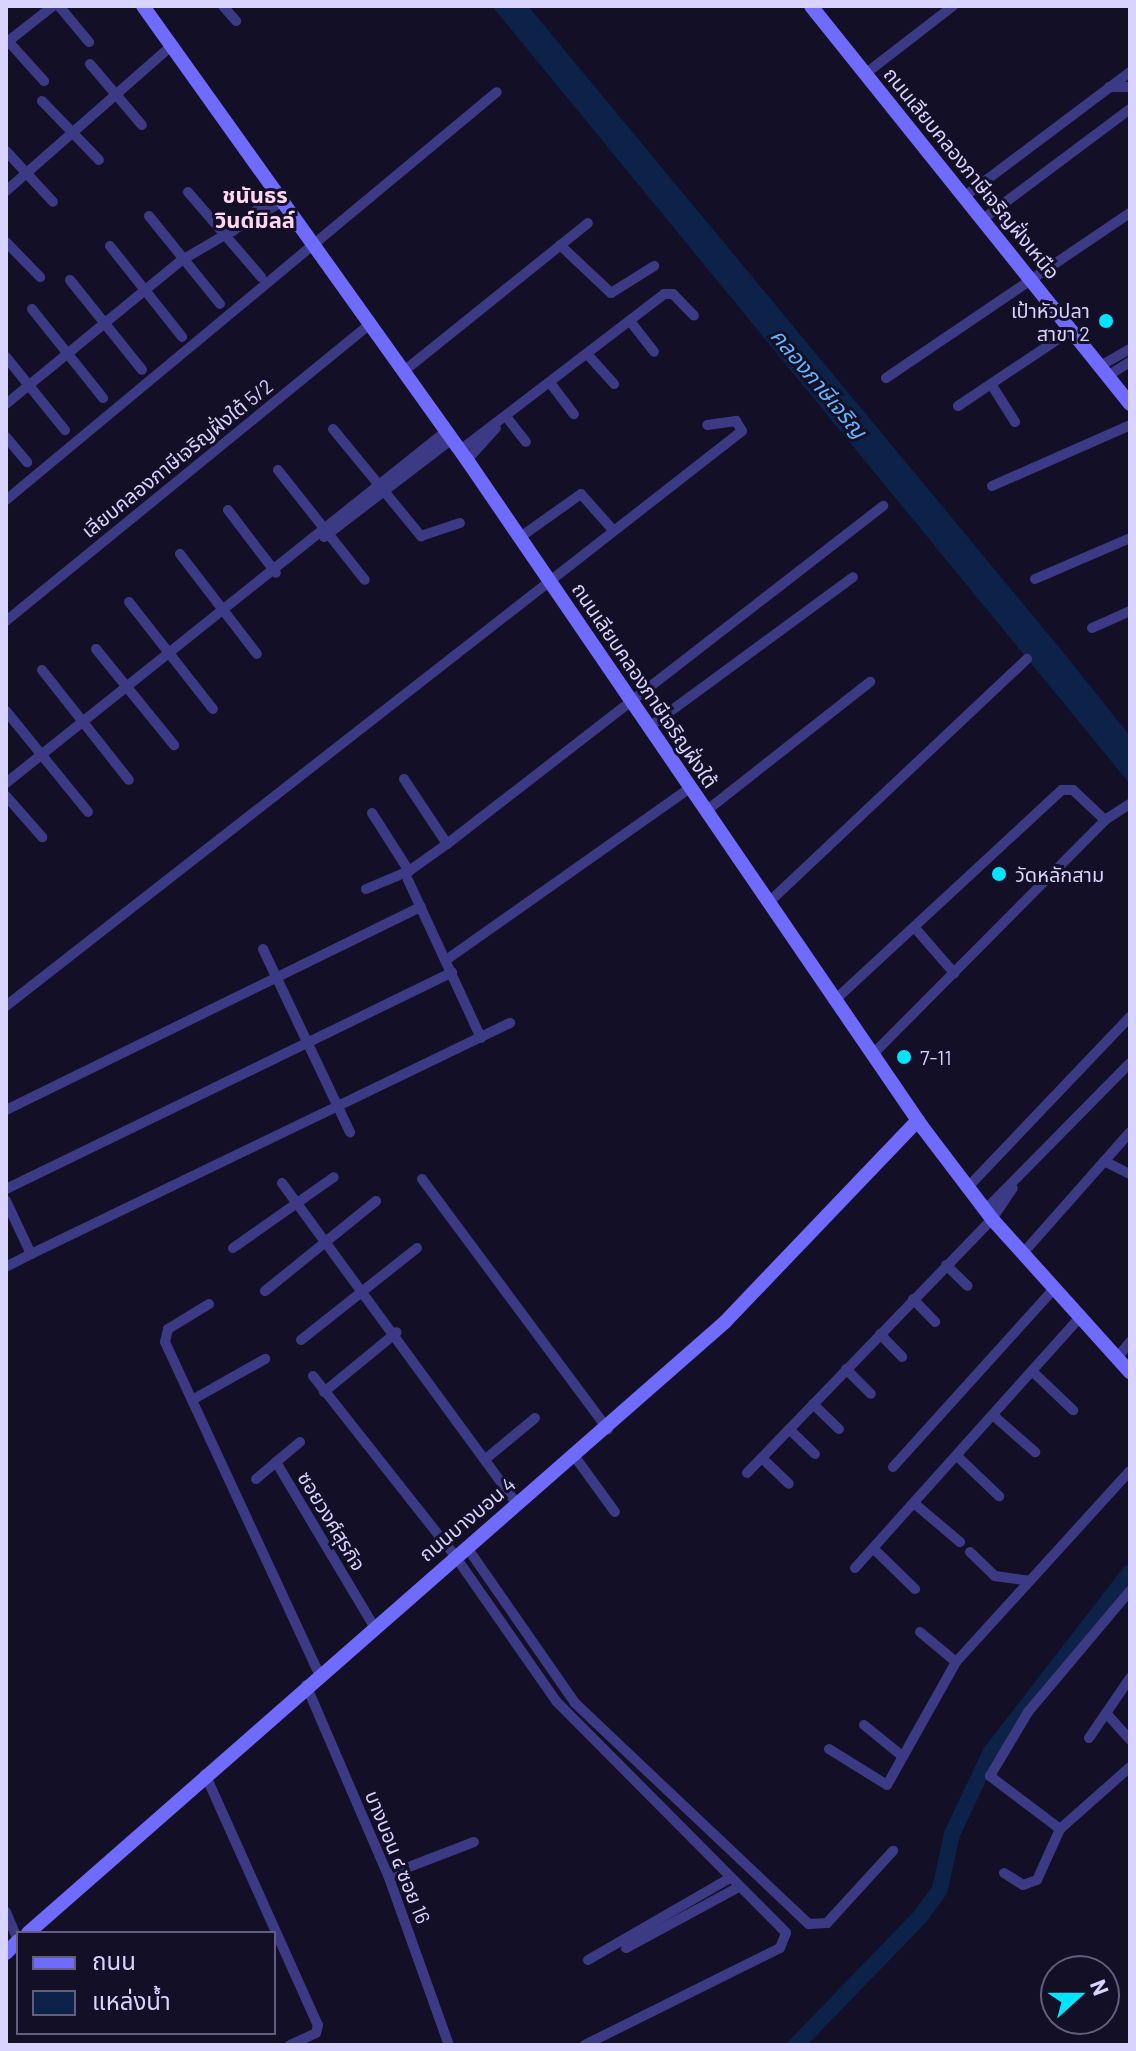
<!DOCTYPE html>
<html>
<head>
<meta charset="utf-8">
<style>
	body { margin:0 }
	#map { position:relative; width:1136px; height:2051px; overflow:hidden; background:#130f26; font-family:Barlow,"Noto Sans Thai",sans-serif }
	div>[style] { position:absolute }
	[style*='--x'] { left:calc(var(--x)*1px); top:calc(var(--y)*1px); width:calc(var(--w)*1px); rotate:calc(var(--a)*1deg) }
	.water>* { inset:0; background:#0c2248 }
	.river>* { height:16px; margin:-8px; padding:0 8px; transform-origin:8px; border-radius:8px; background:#0c2248 }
	.street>* { height:10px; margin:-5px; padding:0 5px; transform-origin:5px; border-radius:5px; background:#3d3a85 }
	.secondary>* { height:14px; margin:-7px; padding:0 7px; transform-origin:7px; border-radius:7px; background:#6f6bff }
	.dots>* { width:22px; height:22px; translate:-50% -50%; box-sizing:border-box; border:4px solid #130f26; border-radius:50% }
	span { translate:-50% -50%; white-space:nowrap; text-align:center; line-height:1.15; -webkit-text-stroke:6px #130f26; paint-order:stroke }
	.street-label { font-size:20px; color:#d9d4ff }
	.poi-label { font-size:20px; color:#d9d4ff }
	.right { translate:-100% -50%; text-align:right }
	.left { translate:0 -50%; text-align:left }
	.neighbourhood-label { font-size:22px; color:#ffd6f0; font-weight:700 }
	.water-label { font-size:22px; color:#62b6ff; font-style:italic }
	.frame { position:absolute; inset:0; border:8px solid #d9d4ff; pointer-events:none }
	.legend { position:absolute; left:16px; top:1931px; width:260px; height:104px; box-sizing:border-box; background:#130f26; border:2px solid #625e7d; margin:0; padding:10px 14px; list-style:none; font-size:24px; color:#d9d4ff }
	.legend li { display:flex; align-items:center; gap:16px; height:40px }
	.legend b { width:40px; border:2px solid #625e7d }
	.north { position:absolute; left:1040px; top:1955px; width:80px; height:80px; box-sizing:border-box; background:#130f26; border:2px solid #625e7d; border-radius:50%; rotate:69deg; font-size:22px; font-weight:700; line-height:32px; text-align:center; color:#d9d4ff }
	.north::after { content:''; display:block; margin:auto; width:28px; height:36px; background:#00e5ff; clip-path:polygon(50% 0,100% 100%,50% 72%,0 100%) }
</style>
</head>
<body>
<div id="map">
	<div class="water">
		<div style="clip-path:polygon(492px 6px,528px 6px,1058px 646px,1130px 736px,1130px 784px)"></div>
	</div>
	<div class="river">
		<div style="--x:796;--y:2045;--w:178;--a:-45.9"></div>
		<div style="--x:920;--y:1917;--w:34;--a:-54"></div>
		<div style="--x:940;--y:1889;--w:56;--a:-77.7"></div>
		<div style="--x:952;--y:1834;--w:91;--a:-64.6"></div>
		<div style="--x:991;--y:1752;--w:227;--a:-52.3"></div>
	</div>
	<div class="street">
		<div style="--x:59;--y:6;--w:47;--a:50.2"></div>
		<div style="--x:223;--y:6;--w:20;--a:49"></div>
		<div style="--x:8;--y:41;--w:54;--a:48"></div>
		<div style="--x:6;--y:43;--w:60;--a:-38.2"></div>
		<div style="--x:90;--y:64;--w:80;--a:49.6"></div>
		<div style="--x:865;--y:74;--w:111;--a:-37.7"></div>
		<div style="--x:1109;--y:87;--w:21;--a:0"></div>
		<div style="--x:42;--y:101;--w:82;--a:46"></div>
		<div style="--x:6;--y:151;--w:69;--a:47.3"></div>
		<div style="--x:6;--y:191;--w:221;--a:-41.3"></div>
		<div style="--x:188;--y:192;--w:112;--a:49.3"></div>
		<div style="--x:965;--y:196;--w:206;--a:-36.9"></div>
		<div style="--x:149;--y:216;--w:113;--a:51.1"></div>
		<div style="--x:983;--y:219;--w:184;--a:-36.8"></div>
		<div style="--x:233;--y:231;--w:59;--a:-41.6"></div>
		<div style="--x:6;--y:242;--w:49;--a:45.8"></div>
		<div style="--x:560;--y:245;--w:70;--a:43.3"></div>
		<div style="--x:611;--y:293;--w:51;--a:-32.1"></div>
		<div style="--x:110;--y:246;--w:116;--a:51.6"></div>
		<div style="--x:70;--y:280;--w:115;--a:51.3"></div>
		<div style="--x:32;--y:309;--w:114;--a:51.4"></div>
		<div style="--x:630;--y:321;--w:39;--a:52"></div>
		<div style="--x:588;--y:355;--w:39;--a:48"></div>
		<div style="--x:6;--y:357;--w:94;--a:51.1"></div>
		<div style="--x:1102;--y:365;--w:32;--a:-30"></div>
		<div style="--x:404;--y:371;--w:236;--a:-38.8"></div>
		<div style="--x:1109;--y:375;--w:25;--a:-32"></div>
		<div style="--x:886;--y:378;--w:295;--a:-34.1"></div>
		<div style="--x:551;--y:384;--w:38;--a:53"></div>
		<div style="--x:991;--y:384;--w:45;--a:57.7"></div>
		<div style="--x:6;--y:404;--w:227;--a:-39.3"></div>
		<div style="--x:182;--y:260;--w:117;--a:-30.3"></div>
		<div style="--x:958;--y:406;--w:138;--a:-33.8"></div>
		<div style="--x:508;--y:419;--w:29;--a:52"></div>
		<div style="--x:333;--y:429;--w:139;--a:50.6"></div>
		<div style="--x:421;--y:536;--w:41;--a:-18.4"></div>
		<div style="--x:6;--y:437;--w:33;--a:50"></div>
		<div style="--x:459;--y:451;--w:258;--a:-37.4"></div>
		<div style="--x:664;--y:294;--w:9;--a:0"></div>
		<div style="--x:673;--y:294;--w:30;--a:46"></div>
		<div style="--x:467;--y:460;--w:43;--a:-47.8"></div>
		<div style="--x:278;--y:470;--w:140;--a:51.7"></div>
		<div style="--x:992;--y:486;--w:151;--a:-23.8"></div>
		<div style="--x:6;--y:500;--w:638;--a:-39.73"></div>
		<div style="--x:228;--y:510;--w:79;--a:52.7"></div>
		<div style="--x:324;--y:537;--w:160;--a:-37.4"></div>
		<div style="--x:519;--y:538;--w:76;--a:-35.4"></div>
		<div style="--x:581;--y:494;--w:48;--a:48.4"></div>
		<div style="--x:180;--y:554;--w:126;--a:52.4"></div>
		<div style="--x:1035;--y:579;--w:103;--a:-23.3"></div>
		<div style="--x:129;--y:602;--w:136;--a:51.9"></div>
		<div style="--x:6;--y:621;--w:470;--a:-39.2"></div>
		<div style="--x:1092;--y:628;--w:42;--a:-24.1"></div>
		<div style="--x:96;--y:649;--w:124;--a:50.9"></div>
		<div style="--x:42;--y:670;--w:140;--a:51.7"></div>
		<div style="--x:6;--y:711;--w:130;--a:50.9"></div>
		<div style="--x:649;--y:727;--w:253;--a:-36.3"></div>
		<div style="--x:404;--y:779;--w:78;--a:56.5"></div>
		<div style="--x:447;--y:844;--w:552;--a:-37.78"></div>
		<div style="--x:6;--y:783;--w:562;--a:-38.64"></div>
		<div style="--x:6;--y:796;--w:55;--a:48.7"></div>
		<div style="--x:706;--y:811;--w:209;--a:-38.2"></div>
		<div style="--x:372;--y:813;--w:69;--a:57.5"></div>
		<div style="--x:409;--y:871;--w:47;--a:-35.4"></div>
		<div style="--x:408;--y:880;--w:174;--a:65.2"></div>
		<div style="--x:366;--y:889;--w:47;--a:-22.7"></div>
		<div style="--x:768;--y:903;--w:356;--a:-43.3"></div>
		<div style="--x:915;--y:928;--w:60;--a:49.1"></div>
		<div style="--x:263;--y:949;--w:203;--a:64.6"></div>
		<div style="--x:446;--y:960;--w:300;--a:-35.2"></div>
		<div style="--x:836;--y:999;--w:308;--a:-42.8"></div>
		<div style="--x:1062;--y:790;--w:11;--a:0"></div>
		<div style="--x:1073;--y:790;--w:44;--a:43.2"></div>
		<div style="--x:6;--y:1006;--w:934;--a:-38"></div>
		<div style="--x:742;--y:431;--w:12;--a:-121"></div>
		<div style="--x:736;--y:421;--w:29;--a:172"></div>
		<div style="--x:873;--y:1054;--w:330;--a:-45.2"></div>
		<div style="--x:1105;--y:820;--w:30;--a:-33"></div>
		<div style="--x:6;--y:1110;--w:462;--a:-26.1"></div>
		<div style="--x:1104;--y:1161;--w:29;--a:27"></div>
		<div style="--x:422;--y:1179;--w:312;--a:53.4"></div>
		<div style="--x:282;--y:1183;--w:396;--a:53.8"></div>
		<div style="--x:968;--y:1187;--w:235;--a:-46.4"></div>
		<div style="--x:6;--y:1189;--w:496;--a:-25.9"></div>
		<div style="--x:6;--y:1201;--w:59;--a:64.7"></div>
		<div style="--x:31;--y:1254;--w:28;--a:153"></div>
		<div style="--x:985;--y:1210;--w:206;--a:-45.4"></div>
		<div style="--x:233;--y:1248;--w:123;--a:-35.1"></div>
		<div style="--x:1024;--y:1252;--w:160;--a:-48.5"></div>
		<div style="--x:31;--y:1254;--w:532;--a:-25.75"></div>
		<div style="--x:946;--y:1265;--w:30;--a:44"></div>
		<div style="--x:265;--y:1291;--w:143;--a:-39"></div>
		<div style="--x:913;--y:1299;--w:32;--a:46"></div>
		<div style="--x:209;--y:1304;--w:48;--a:148.6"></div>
		<div style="--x:168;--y:1329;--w:13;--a:103"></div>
		<div style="--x:165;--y:1342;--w:366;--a:65.1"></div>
		<div style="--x:880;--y:1334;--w:32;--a:46"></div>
		<div style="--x:301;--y:1340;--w:148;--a:-38.4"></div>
		<div style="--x:1117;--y:1358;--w:21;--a:-51"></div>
		<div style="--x:846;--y:1369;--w:35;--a:45"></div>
		<div style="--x:1032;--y:1371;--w:57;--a:43.6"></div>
		<div style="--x:313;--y:1376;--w:229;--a:51.7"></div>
		<div style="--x:455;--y:1556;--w:178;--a:55.1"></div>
		<div style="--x:557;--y:1702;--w:325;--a:45.2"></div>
		<div style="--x:786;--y:1933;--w:16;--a:112"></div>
		<div style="--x:780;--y:1948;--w:218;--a:153.6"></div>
		<div style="--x:324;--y:1392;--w:94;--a:-39.4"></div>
		<div style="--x:192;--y:1400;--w:84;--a:-29.3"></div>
		<div style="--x:813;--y:1404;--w:36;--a:44"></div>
		<div style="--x:994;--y:1416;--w:55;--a:41.3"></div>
		<div style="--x:789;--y:1429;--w:36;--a:44"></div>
		<div style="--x:300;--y:1442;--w:31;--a:140"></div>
		<div style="--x:276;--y:1462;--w:190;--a:59.2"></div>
		<div style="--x:488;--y:1457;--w:61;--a:-39.7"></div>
		<div style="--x:575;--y:1457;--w:68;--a:54"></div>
		<div style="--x:958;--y:1457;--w:57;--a:43.6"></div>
		<div style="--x:762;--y:1458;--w:37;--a:44"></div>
		<div style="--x:893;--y:1467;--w:241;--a:-47.9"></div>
		<div style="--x:747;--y:1473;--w:353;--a:-46"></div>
		<div style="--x:992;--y:1219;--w:37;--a:-56"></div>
		<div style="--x:256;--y:1479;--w:26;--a:-40"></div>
		<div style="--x:915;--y:1504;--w:59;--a:40.2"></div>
		<div style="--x:466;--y:1546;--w:191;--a:55.2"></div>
		<div style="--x:575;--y:1703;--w:322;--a:43.4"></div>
		<div style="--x:809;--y:1924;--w:18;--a:-3"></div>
		<div style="--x:827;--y:1923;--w:98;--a:-47.5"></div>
		<div style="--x:875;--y:1550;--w:56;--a:44.3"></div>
		<div style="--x:970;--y:1552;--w:35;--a:44"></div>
		<div style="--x:995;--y:1576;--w:34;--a:8"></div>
		<div style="--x:855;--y:1568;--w:337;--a:-48.1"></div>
		<div style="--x:920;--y:1632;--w:47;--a:39.8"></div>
		<div style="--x:306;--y:1685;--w:207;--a:66.7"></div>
		<div style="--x:388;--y:1875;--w:181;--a:70.3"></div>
		<div style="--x:1106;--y:1713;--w:36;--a:48"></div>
		<div style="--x:864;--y:1725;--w:49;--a:39.2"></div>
		<div style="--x:1089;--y:1738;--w:73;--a:-55.7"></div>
		<div style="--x:829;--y:1749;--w:68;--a:31.8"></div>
		<div style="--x:887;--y:1785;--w:141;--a:-60.7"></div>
		<div style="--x:956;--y:1662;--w:258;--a:-47.7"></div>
		<div style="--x:205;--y:1774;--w:275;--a:65.8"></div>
		<div style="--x:318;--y:2025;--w:8;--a:104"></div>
		<div style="--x:316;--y:2033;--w:29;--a:155"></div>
		<div style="--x:1060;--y:1829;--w:88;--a:-142.9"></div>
		<div style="--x:990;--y:1776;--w:74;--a:-59.3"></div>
		<div style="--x:1028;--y:1712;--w:158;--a:-49.9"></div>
		<div style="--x:1004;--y:1873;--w:22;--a:32"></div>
		<div style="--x:1023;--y:1885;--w:15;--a:-20"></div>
		<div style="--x:1037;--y:1880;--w:56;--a:-65.7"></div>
		<div style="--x:1060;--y:1829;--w:94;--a:-41.5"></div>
		<div style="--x:388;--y:1875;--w:92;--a:-21"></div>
		<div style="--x:6;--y:1912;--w:30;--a:67"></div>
		<div style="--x:626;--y:1948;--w:128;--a:-28.4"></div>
		<div style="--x:588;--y:1960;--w:164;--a:-30"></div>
	</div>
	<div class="secondary">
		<div style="--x:143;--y:6;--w:558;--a:54.49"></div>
		<div style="--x:467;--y:460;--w:809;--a:55.68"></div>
		<div style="--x:923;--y:1128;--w:114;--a:52.8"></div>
		<div style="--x:992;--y:1219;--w:206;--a:48"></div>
		<div style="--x:811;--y:6;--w:510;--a:51.29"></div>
		<div style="--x:28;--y:1933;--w:927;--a:-41.24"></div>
		<div style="--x:725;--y:1322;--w:279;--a:-46.3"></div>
		<div style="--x:6;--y:1953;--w:17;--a:-45"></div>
	</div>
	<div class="dots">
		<div style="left:1106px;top:321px;background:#00e5ff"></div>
		<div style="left:999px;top:874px;background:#00e5ff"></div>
		<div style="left:904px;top:1057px;background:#00e5ff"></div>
	</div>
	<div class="street-label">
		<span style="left:972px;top:173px;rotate:51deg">ถนนเลียบคลองภาษีเจริญฝั่งเหนือ</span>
		<span style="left:177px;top:458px;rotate:-39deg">เลียบคลองภาษีเจริญฝั่งใต้ 5/2</span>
		<span style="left:645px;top:685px;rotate:56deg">ถนนเลียบคลองภาษีเจริญฝั่งใต้</span>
		<span style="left:467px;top:1519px;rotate:-40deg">ถนนบางบอน 4</span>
		<span style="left:332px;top:1521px;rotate:59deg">ซอยวงศ์สุรกิจ</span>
		<span style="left:398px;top:1857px;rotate:68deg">บางบอน ๔ ซอย 16</span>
	</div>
	<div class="poi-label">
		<span class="right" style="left:1090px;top:322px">เป้าหัวปลา<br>สาขา 2</span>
		<span class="left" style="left:1015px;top:874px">วัดหลักสาม</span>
		<span class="left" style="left:920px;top:1057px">7-11</span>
	</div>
	<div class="neighbourhood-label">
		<span style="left:255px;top:207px">ชนันธร<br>วินด์มิลล์</span>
	</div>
	<div class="water-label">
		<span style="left:819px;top:383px;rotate:50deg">คลองภาษีเจริญ</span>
	</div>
	<div class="frame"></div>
	<ul class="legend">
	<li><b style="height:10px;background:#6f6bff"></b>ถนน</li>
	<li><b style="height:22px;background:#0c2248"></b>แหล่งน้ำ</li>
	</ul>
	<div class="north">N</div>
</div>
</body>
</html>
